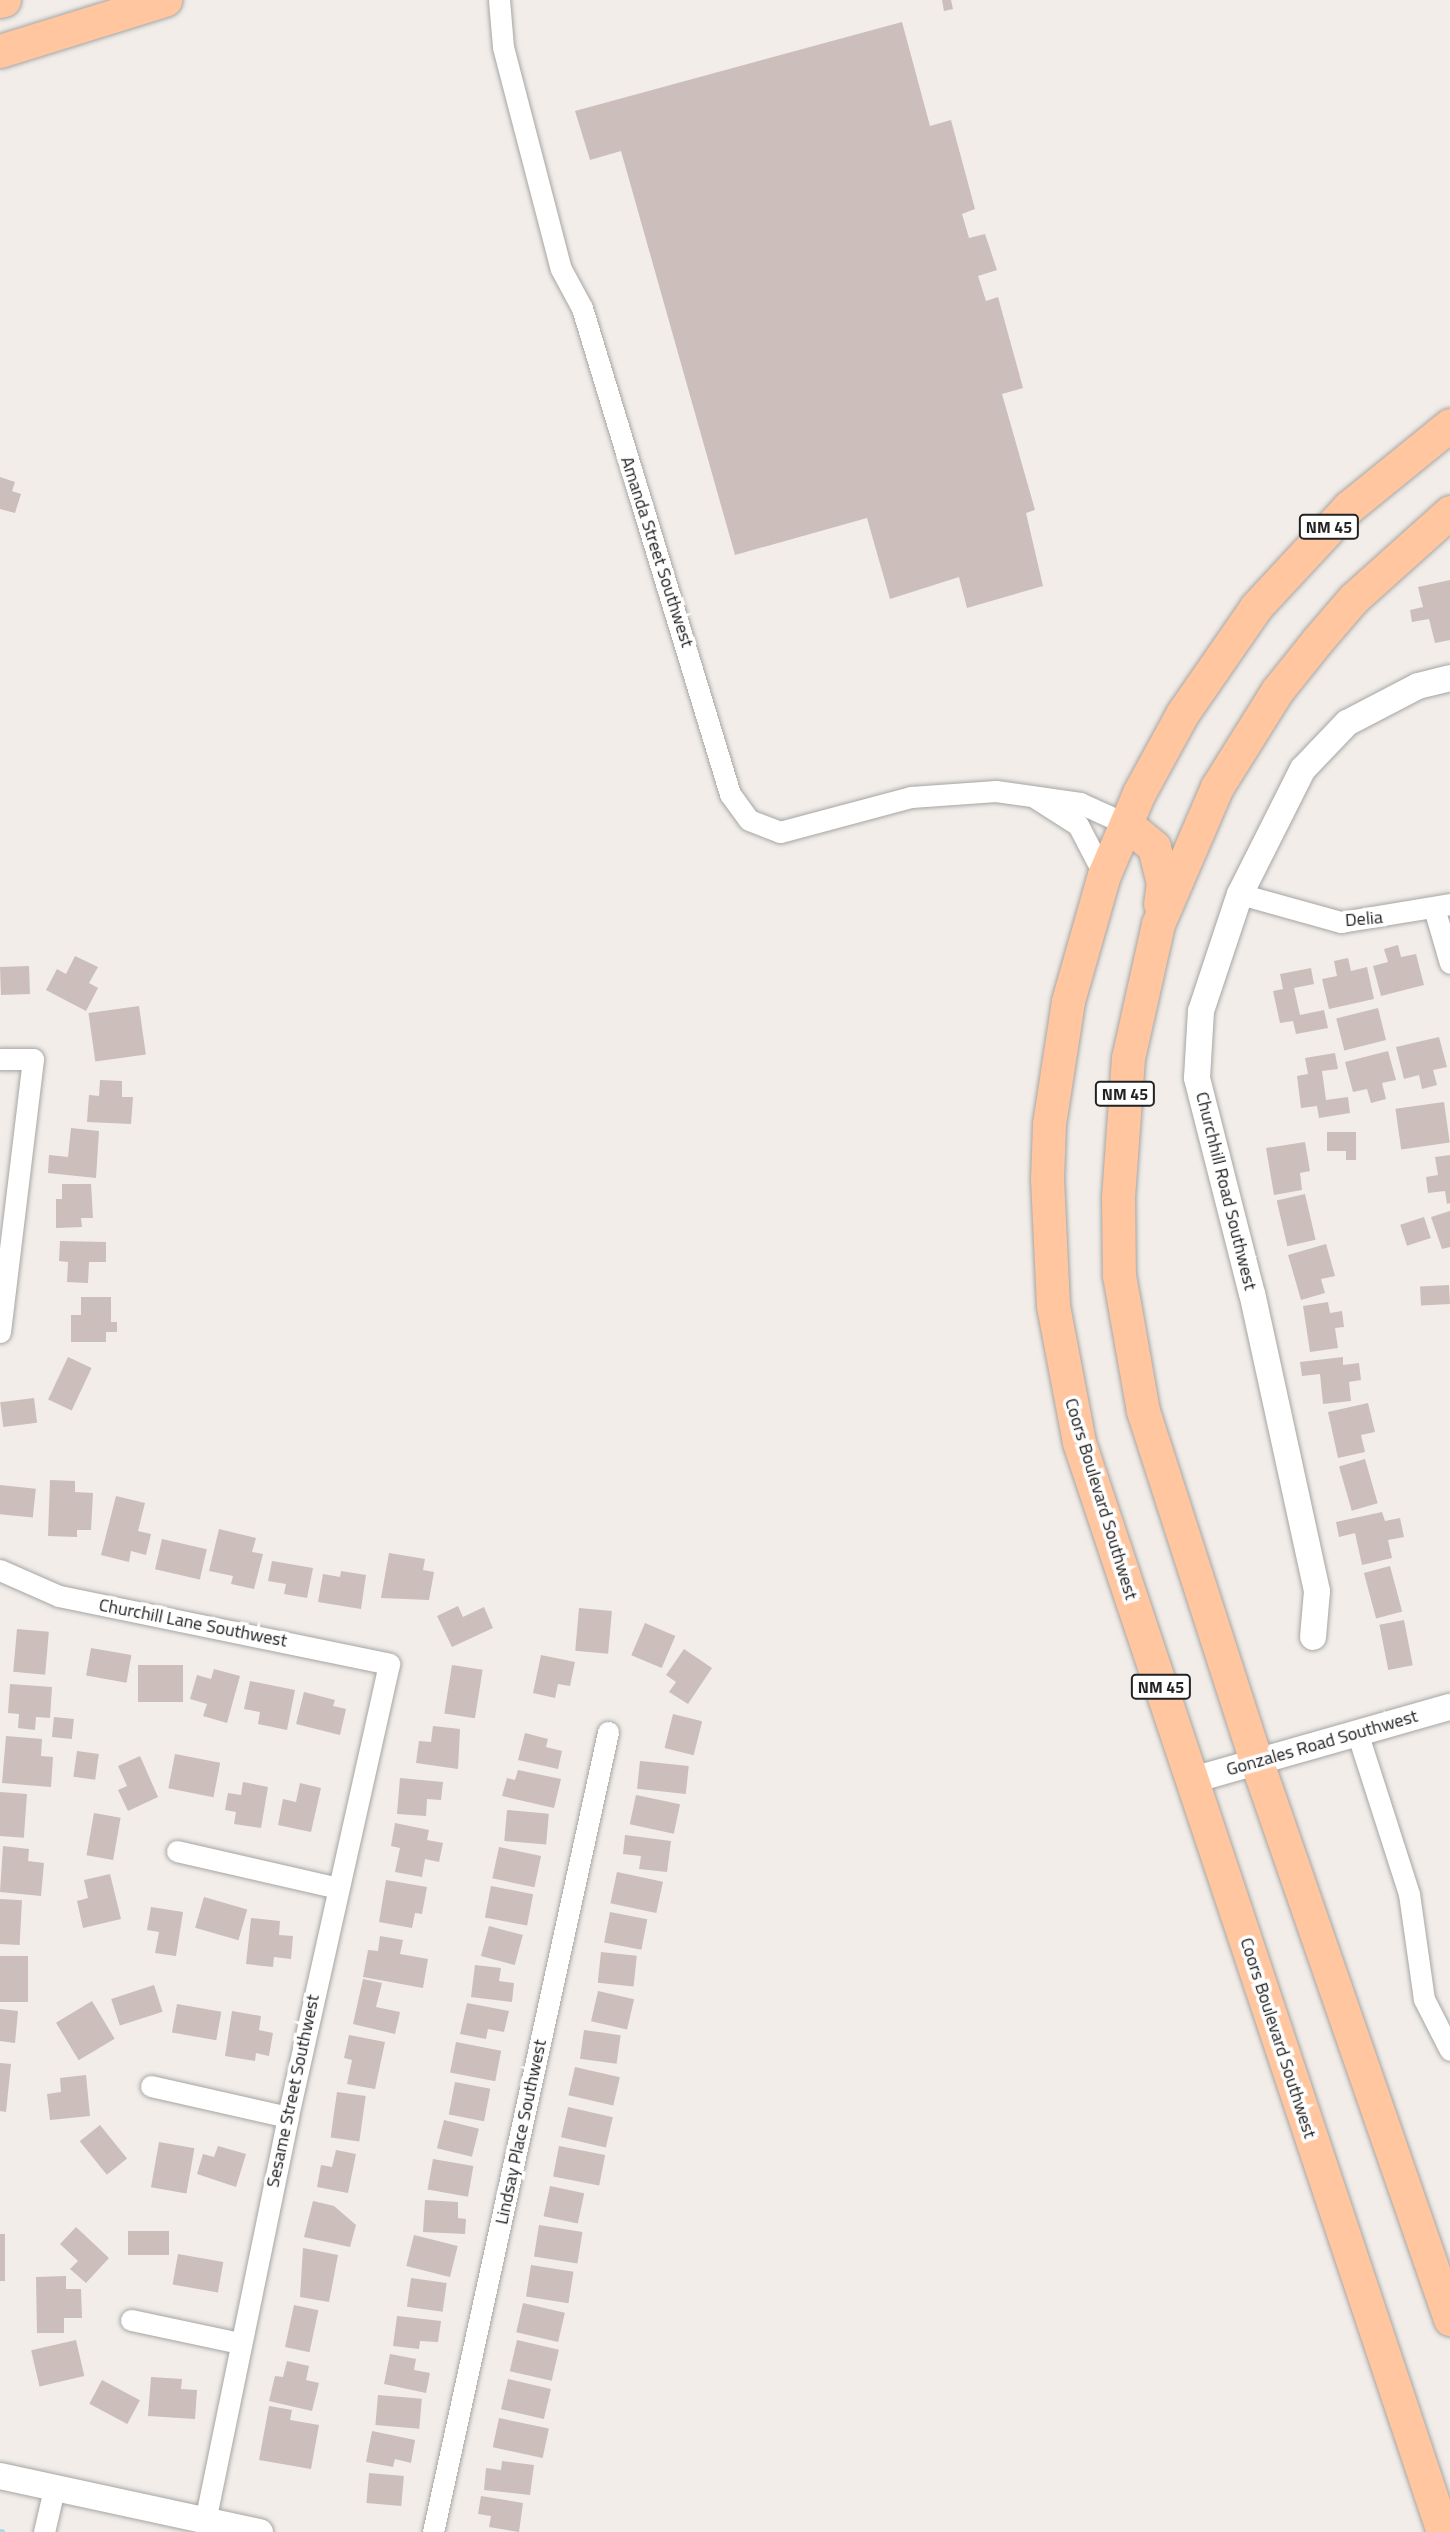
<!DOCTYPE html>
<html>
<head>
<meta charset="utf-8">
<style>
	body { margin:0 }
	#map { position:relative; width:1450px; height:2532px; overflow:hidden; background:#f2ede8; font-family:"Titillium Web",sans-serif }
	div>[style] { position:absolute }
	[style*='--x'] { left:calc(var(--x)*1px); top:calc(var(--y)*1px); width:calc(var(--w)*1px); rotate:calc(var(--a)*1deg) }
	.stream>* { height:6px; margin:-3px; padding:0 3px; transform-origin:3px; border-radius:3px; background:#a6dee2 }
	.building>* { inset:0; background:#cbbebb; transform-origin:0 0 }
	.roads { filter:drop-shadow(0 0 2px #a6a6a6) drop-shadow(0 0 2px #a6a6a6) }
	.minor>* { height:21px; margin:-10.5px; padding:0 10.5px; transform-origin:10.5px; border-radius:10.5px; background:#fff }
	.tertiary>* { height:26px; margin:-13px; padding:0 13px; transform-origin:13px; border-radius:13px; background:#fff }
	.primary>* { height:33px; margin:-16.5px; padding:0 16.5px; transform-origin:16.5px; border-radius:16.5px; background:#ffc6a0 }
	span { translate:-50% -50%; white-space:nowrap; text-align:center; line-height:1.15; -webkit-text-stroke:7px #fff; paint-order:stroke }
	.shield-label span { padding:2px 5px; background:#fff; border:2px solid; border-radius:5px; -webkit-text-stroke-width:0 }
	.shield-label { font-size:16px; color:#222; font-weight:700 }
	.street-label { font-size:18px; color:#222 }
</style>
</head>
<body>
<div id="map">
	<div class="stream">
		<div style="--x:0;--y:2532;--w:2;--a:0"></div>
	</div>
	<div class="building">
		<div style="clip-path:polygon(942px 0,951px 0,953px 9px,944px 11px)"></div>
		<div style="clip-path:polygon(902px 22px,930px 126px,951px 120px,975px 209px,962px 214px,969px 238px,985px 234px,997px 270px,978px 276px,986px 301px,998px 297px,1023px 388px,1002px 394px,1035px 510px,1026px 513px,1043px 586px,967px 608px,959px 577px,890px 599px,867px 518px,735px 555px,621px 151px,590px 160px,575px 111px)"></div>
		<div style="clip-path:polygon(0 477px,15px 482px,12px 491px,21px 494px,15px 513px,0 509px)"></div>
		<div style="clip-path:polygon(1450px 580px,1450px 640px,1435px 643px,1429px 619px,1412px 622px,1410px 610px,1423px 607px,1418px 587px)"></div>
		<div style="clip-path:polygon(1398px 945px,1401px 957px,1416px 954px,1424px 985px,1381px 996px,1373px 966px,1388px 962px,1384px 949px)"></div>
		<div style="clip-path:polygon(75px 956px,98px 967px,89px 983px,98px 988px,86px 1011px,46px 990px,57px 969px,66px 974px)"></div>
		<div style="clip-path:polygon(1348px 958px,1351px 971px,1367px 967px,1374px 999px,1329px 1009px,1322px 979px,1337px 976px,1334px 961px)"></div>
		<div style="left:29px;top:966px;width:28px;height:29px;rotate:88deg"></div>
		<div style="clip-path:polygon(1311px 968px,1314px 984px,1294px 988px,1300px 1015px,1324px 1010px,1328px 1028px,1296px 1034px,1293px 1021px,1280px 1023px,1273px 991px,1283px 989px,1280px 974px)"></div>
		<div style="left:139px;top:1006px;width:49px;height:51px;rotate:82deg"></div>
		<div style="left:1378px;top:1008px;width:33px;height:43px;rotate:76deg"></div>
		<div style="clip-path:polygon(1439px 1037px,1447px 1067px,1433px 1070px,1437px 1085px,1422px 1089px,1419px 1075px,1404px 1079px,1396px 1047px)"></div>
		<div style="clip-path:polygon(1388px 1051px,1396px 1080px,1382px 1083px,1386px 1099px,1371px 1103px,1367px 1089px,1353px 1092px,1345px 1062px)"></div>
		<div style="clip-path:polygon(1335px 1053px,1338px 1069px,1322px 1071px,1326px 1100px,1348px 1097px,1350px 1113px,1319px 1118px,1317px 1106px,1301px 1108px,1297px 1076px,1308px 1074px,1305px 1058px)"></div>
		<div style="clip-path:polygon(100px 1080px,122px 1081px,122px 1097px,133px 1097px,131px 1124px,87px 1122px,89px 1095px,99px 1096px)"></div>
		<div style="left:1444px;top:1102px;width:41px;height:49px;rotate:82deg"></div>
		<div style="clip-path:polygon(71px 1128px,99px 1131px,96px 1178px,48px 1173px,49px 1155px,68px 1157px)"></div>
		<div style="clip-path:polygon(1327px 1132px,1356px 1132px,1356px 1160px,1346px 1160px,1346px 1151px,1327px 1151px)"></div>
		<div style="clip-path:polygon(1305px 1142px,1310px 1171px,1300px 1173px,1302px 1190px,1274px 1195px,1266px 1148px)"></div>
		<div style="clip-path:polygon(1450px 1155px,1450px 1203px,1447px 1204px,1445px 1191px,1428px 1193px,1426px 1177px,1438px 1175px,1435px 1157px)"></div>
		<div style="clip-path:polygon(62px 1184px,91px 1184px,93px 1218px,81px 1218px,82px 1227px,56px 1228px,56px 1199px,62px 1199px)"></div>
		<div style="left:1305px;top:1194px;width:47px;height:29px;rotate:77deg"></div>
		<div style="clip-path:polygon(1450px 1211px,1450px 1247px,1442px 1249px,1431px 1217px)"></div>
		<div style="left:1424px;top:1217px;width:22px;height:25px;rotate:72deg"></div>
		<div style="clip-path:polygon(60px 1241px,106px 1242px,106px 1262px,89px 1262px,88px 1283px,67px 1282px,68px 1262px,59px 1261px)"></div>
		<div style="clip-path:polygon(1326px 1244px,1335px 1276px,1321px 1279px,1325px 1293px,1301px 1300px,1288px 1255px)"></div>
		<div style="left:1449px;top:1285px;width:19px;height:29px;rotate:87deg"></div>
		<div style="clip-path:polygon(81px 1297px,111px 1297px,111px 1322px,117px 1322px,117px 1332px,106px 1332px,106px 1342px,71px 1342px,71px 1315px,81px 1315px)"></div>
		<div style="clip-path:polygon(1328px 1302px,1330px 1313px,1342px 1311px,1344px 1327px,1335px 1328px,1338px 1348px,1310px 1352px,1303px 1306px)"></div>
		<div style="left:68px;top:1357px;width:26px;height:47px;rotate:25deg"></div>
		<div style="clip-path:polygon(1343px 1357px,1343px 1365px,1359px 1363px,1361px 1380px,1349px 1382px,1351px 1401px,1323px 1404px,1320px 1374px,1302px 1376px,1300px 1362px)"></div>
		<div style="left:34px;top:1398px;width:25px;height:34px;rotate:83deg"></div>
		<div style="clip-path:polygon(1368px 1403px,1375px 1432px,1361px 1435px,1365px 1452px,1338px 1458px,1328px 1412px)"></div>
		<div style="left:1365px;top:1459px;width:46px;height:27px;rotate:74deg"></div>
		<div style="clip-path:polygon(50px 1480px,75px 1481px,75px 1492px,93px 1493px,91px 1530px,77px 1530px,77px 1537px,48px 1536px)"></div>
		<div style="left:0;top:1485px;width:36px;height:29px;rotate:6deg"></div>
		<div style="clip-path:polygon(116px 1496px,145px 1503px,138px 1531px,151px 1534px,146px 1555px,131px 1551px,129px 1562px,101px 1555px)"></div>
		<div style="clip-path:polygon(1382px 1512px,1385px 1521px,1400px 1518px,1404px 1537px,1388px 1540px,1392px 1558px,1362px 1565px,1355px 1533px,1339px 1537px,1336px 1522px)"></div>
		<div style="clip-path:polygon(219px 1529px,256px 1538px,252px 1552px,263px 1554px,254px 1589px,231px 1584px,233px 1576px,209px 1571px)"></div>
		<div style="left:162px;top:1539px;width:46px;height:31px;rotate:13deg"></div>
		<div style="clip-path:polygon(389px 1553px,425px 1559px,423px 1570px,434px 1572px,429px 1600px,381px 1598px)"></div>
		<div style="clip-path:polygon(272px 1561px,313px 1568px,307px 1598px,284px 1594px,286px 1584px,268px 1581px)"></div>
		<div style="left:1390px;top:1566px;width:47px;height:27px;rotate:75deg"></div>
		<div style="clip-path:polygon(341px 1571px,366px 1575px,361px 1609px,318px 1602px,323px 1574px,340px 1577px)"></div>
		<div style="clip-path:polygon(458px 1606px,463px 1617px,484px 1607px,493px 1628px,452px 1647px,437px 1616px)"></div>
		<div style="left:579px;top:1608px;width:33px;height:43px;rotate:5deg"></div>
		<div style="left:1404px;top:1620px;width:46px;height:25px;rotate:79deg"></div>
		<div style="left:645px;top:1623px;width:33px;height:35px;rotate:23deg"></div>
		<div style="left:17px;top:1629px;width:32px;height:43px;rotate:5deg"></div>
		<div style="left:91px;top:1648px;width:41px;height:28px;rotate:10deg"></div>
		<div style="clip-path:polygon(684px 1649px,712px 1668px,688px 1704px,669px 1692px,676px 1682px,666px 1675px)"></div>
		<div style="clip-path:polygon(541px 1655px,575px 1662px,570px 1686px,558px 1684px,555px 1698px,533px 1693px)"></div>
		<div style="left:138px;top:1665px;width:45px;height:37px"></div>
		<div style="left:452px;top:1665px;width:31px;height:49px;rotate:9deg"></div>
		<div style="clip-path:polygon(214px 1669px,240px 1676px,227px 1723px,203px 1716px,207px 1704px,190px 1699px,197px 1675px,211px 1679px)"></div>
		<div style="clip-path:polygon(250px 1681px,295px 1690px,287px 1730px,258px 1724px,260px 1712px,244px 1709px)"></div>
		<div style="clip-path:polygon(10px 1684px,52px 1687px,50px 1718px,36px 1717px,35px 1730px,18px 1728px,19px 1714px,8px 1713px)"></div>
		<div style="clip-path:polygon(304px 1692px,335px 1700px,333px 1706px,346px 1709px,340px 1735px,296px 1724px)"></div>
		<div style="left:673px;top:1714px;width:30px;height:35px;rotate:14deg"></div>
		<div style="left:54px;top:1717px;width:20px;height:20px;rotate:6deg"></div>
		<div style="clip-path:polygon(433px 1726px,460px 1729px,458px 1769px,416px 1763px,419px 1741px,431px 1742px)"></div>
		<div style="clip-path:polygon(525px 1733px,548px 1739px,546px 1747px,562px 1751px,558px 1769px,518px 1760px)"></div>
		<div style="clip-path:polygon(6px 1736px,42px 1739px,41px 1756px,53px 1757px,51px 1787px,2px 1783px)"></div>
		<div style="left:77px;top:1751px;width:22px;height:26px;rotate:8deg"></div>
		<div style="left:175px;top:1754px;width:46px;height:35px;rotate:11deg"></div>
		<div style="clip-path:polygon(140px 1756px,158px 1797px,128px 1811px,118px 1790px,127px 1786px,118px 1766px)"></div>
		<div style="left:640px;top:1761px;width:49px;height:28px;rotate:6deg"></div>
		<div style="clip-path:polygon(518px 1770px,561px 1779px,554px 1808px,502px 1796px,507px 1778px,515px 1780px)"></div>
		<div style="clip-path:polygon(400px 1778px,443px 1782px,441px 1800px,427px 1799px,426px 1816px,397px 1814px)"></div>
		<div style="clip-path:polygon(243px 1782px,268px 1787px,261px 1828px,234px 1824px,236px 1812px,225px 1810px,228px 1793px,241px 1795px)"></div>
		<div style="clip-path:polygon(300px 1783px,321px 1788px,311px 1832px,278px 1825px,283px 1799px,296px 1802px)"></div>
		<div style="left:0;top:1792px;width:27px;height:44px;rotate:4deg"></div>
		<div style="left:636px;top:1795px;width:45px;height:30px;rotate:12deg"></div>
		<div style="left:507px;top:1810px;width:42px;height:31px;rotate:5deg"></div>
		<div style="left:94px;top:1813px;width:27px;height:43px;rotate:10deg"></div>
		<div style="clip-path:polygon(395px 1823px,429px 1830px,427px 1840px,443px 1843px,439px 1862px,425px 1859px,422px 1877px,395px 1872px,400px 1848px,391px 1846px)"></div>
		<div style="clip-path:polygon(625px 1835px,671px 1841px,667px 1872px,639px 1869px,641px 1856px,623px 1854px)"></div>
		<div style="clip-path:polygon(3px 1846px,29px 1849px,28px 1861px,44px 1863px,41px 1896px,0 1892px)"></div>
		<div style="left:499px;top:1847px;width:43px;height:32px;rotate:12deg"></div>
		<div style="left:617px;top:1872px;width:47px;height:32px;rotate:12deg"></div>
		<div style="clip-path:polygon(110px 1874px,121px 1919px,83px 1928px,77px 1901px,88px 1898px,84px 1880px)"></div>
		<div style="clip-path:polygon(386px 1880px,427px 1887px,422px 1914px,415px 1913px,412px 1928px,379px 1922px)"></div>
		<div style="left:491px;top:1886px;width:43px;height:32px;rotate:11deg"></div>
		<div style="left:204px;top:1897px;width:45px;height:32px;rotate:16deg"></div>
		<div style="left:0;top:1899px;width:22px;height:45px;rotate:3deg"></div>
		<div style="clip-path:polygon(151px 1907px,183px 1912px,176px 1956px,155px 1953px,159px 1932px,147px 1930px)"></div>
		<div style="left:610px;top:1912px;width:38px;height:31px;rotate:11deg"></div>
		<div style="clip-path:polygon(251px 1918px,280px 1921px,279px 1935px,293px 1936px,291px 1959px,274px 1957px,273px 1967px,246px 1964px)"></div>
		<div style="left:489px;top:1926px;width:35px;height:31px;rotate:15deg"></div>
		<div style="clip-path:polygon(380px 1936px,403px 1940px,400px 1954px,428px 1959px,423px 1988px,363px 1977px,368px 1950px,378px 1951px)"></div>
		<div style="left:601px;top:1952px;width:36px;height:31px;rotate:6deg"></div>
		<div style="left:0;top:1956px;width:28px;height:46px"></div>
		<div style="clip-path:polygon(475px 1965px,501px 1968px,499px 1981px,514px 1983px,512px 2002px,471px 1997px)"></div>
		<div style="clip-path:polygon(363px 1979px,382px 1983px,376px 2007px,400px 2012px,395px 2034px,353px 2024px)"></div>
		<div style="left:154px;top:1985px;width:28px;height:45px;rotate:72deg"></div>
		<div style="left:598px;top:1991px;width:37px;height:31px;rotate:13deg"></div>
		<div style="left:92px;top:2001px;width:44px;height:42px;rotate:59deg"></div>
		<div style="clip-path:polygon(467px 2003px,509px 2011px,504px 2032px,488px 2029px,486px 2039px,460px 2034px)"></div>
		<div style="left:177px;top:2004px;width:45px;height:29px;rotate:10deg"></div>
		<div style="clip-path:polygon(0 2009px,18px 2011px,15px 2043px,0 2041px)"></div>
		<div style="clip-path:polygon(232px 2011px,261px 2016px,259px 2030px,273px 2033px,269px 2056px,256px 2053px,255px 2061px,225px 2056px)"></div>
		<div style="left:584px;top:2030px;width:37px;height:29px;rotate:8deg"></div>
		<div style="clip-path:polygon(349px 2035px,385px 2042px,375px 2089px,347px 2084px,352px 2060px,344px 2058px)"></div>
		<div style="left:456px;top:2042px;width:46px;height:31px;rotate:11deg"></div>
		<div style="clip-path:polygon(0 2063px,11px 2064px,6px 2112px,0 2111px)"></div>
		<div style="left:575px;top:2067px;width:46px;height:29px;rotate:13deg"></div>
		<div style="clip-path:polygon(86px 2075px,90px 2116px,50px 2120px,47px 2094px,61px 2092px,60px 2078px)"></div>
		<div style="left:455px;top:2082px;width:36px;height:33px;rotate:11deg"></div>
		<div style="left:337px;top:2092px;width:29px;height:46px;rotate:8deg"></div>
		<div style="left:568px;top:2107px;width:46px;height:31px;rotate:13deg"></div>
		<div style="left:444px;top:2120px;width:36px;height:29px;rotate:14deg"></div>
		<div style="left:100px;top:2125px;width:43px;height:26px;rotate:51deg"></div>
		<div style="left:159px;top:2142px;width:36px;height:46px;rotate:10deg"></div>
		<div style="clip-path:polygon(218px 2146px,246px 2154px,236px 2187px,197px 2174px,203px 2154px,214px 2157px)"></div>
		<div style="left:559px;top:2146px;width:47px;height:31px;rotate:11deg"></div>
		<div style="clip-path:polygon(336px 2150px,356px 2154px,348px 2193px,317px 2187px,321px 2165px,332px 2167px)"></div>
		<div style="left:433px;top:2159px;width:41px;height:31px;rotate:10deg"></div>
		<div style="left:550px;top:2186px;width:35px;height:31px;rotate:12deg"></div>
		<div style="clip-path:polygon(425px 2200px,458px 2202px,458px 2218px,466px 2219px,465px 2234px,423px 2232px)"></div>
		<div style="clip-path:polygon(313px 2201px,334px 2206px,356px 2225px,350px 2247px,304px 2237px)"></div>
		<div style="left:539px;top:2225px;width:44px;height:32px;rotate:9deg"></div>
		<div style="clip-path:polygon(76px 2227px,109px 2258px,86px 2283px,70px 2269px,78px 2261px,60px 2244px)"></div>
		<div style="left:128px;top:2231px;width:41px;height:24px"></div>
		<div style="left:0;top:2234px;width:5px;height:47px"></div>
		<div style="left:414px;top:2235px;width:45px;height:32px;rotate:14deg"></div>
		<div style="clip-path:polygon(303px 2248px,338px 2255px,329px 2302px,300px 2297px)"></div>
		<div style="left:178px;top:2254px;width:46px;height:31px;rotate:10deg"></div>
		<div style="left:531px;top:2265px;width:43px;height:32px;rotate:9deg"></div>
		<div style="clip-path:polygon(66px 2276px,66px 2289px,81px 2289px,82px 2318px,64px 2318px,64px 2333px,37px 2333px,36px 2277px)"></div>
		<div style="left:411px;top:2278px;width:36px;height:29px;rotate:8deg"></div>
		<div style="left:523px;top:2303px;width:43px;height:30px;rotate:13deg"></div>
		<div style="left:294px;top:2305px;width:25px;height:43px;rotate:12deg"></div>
		<div style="clip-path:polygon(397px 2316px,441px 2321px,438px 2342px,420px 2341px,419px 2349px,393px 2346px)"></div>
		<div style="left:76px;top:2340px;width:37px;height:46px;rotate:77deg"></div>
		<div style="left:517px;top:2340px;width:43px;height:32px;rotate:13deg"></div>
		<div style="clip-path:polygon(390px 2354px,416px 2359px,414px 2370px,430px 2373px,426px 2393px,384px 2384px)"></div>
		<div style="clip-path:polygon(287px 2361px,309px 2366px,306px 2380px,319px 2383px,312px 2411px,269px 2401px,275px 2376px,283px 2377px)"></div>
		<div style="clip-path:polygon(151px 2377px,182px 2379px,181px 2389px,197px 2390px,195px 2419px,148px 2416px)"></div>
		<div style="left:508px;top:2379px;width:44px;height:31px;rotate:13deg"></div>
		<div style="left:102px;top:2380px;width:43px;height:27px;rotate:28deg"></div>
		<div style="left:378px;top:2395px;width:44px;height:30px;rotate:5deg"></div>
		<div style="clip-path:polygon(269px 2406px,292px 2410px,290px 2420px,319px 2425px,311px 2469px,259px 2460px)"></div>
		<div style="left:499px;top:2418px;width:51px;height:30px;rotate:12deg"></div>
		<div style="clip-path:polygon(372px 2431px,415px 2440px,411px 2463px,395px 2459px,393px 2467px,366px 2462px)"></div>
		<div style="clip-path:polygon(502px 2461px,534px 2465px,530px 2495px,484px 2490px,486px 2468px,501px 2470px)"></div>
		<div style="left:369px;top:2473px;width:35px;height:30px;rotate:5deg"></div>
		<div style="clip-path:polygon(481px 2496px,523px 2503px,519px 2532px,489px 2527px,491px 2516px,478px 2514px)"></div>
	</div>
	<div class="roads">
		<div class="minor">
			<div style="--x:499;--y:0;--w:47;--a:85.1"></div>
			<div style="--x:503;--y:47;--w:229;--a:75.4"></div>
			<div style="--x:561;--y:269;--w:44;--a:61.7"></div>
			<div style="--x:582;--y:308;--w:508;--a:73.06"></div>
			<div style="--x:730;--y:794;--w:32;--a:54"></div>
			<div style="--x:749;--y:820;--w:33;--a:21"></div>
			<div style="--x:780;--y:832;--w:136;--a:-15"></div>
			<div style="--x:911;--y:797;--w:85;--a:-4"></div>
			<div style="--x:996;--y:791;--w:85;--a:8.1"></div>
			<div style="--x:1080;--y:803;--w:51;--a:24.5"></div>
			<div style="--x:1034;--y:797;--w:52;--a:32.5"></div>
			<div style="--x:1078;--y:825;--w:56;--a:62.5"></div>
			<div style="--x:1240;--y:894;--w:105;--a:15.5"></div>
			<div style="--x:1341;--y:922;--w:110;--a:-9.4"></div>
			<div style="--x:1434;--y:908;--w:57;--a:73.8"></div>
			<div style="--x:0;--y:1059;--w:33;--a:0"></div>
			<div style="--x:33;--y:1059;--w:275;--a:96.9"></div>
			<div style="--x:0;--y:1570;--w:64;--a:23.8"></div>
			<div style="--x:59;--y:1596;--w:337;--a:11.6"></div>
			<div style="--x:389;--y:1664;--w:464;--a:102.6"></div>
			<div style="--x:288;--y:2117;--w:411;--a:101.6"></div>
			<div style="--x:1357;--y:1732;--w:170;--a:72.2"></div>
			<div style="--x:1409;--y:1894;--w:106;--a:81.9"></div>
			<div style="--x:1424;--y:1999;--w:57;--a:63"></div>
			<div style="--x:177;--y:1851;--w:165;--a:12.9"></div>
			<div style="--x:151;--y:2086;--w:140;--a:12.8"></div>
			<div style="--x:131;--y:2320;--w:110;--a:12"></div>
			<div style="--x:44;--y:2532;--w:44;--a:-76.9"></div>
			<div style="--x:433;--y:2532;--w:819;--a:-77.66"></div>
		</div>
		<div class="tertiary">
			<div style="--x:1313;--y:1637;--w:46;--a:-85"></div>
			<div style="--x:1317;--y:1591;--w:304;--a:-102.3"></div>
			<div style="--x:1252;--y:1294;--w:223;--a:-104.3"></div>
			<div style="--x:1197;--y:1078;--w:67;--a:-86.6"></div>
			<div style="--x:1201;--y:1011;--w:123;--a:-71.6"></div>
			<div style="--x:1240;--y:894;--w:140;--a:-63.3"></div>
			<div style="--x:1303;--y:769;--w:64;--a:-46.3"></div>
			<div style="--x:1347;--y:723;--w:80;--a:-27.5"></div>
			<div style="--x:1418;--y:686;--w:33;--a:-14"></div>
			<div style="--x:1193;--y:1780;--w:267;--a:-15.9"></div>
			<div style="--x:0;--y:2476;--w:266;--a:12.2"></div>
		</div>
		<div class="primary">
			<div style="--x:0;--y:1;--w:4;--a:-14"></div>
			<div style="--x:0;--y:51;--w:173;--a:-17.2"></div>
			<div style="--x:1450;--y:512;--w:130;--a:138.1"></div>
			<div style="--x:1353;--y:599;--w:55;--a:130.6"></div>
			<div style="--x:1317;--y:641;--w:64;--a:128.7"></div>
			<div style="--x:1277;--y:691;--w:113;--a:122"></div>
			<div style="--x:1217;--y:787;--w:149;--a:113.3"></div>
			<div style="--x:1158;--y:924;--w:137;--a:102.6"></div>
			<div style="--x:1128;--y:1058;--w:139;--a:94.1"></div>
			<div style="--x:1118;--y:1197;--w:78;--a:89.3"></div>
			<div style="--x:1119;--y:1275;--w:138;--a:80"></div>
			<div style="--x:1143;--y:1411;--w:367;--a:72.1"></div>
			<div style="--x:1256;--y:1760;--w:592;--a:70.86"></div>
			<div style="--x:1126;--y:824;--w:36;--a:39"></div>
			<div style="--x:1154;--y:847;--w:37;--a:76"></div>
			<div style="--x:1163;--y:883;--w:21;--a:98"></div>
			<div style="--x:1443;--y:2532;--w:1149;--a:-108.47"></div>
			<div style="--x:1079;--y:1442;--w:138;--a:-100.8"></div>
			<div style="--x:1053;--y:1306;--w:127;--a:-92.7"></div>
			<div style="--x:1047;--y:1179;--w:55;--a:-87.9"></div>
			<div style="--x:1049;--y:1124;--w:124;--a:-81.2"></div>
			<div style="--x:1068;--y:1001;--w:131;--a:-74.1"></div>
			<div style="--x:1104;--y:875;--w:89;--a:-66.9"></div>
			<div style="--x:1139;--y:793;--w:90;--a:-61.4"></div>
			<div style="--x:1182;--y:714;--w:130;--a:-55.3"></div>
			<div style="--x:1256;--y:607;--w:137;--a:-47.1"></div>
			<div style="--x:1349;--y:507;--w:130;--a:-39.1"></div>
		</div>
	</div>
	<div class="shield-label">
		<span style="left:1329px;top:527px">NM 45</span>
		<span style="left:1125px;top:1094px">NM 45</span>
		<span style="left:1161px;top:1687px">NM 45</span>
	</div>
	<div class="street-label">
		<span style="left:657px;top:552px;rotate:72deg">Amanda Street Southwest</span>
		<span style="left:1364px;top:919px;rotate:-5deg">Delia</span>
		<span style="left:1226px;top:1191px;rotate:76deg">Churchhill Road Southwest</span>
		<span style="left:1101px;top:1499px;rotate:73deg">Coors Boulevard Southwest</span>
		<span style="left:193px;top:1623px;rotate:11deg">Churchill Lane Southwest</span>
		<span style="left:1322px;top:1743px;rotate:-16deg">Gonzales Road Southwest</span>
		<span style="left:1278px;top:2038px;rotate:72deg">Coors Boulevard Southwest</span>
		<span style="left:293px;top:2091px;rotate:-78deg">Sesame Street Southwest</span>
		<span style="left:521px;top:2132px;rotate:-78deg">Lindsay Place Southwest</span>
	</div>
</div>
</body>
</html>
